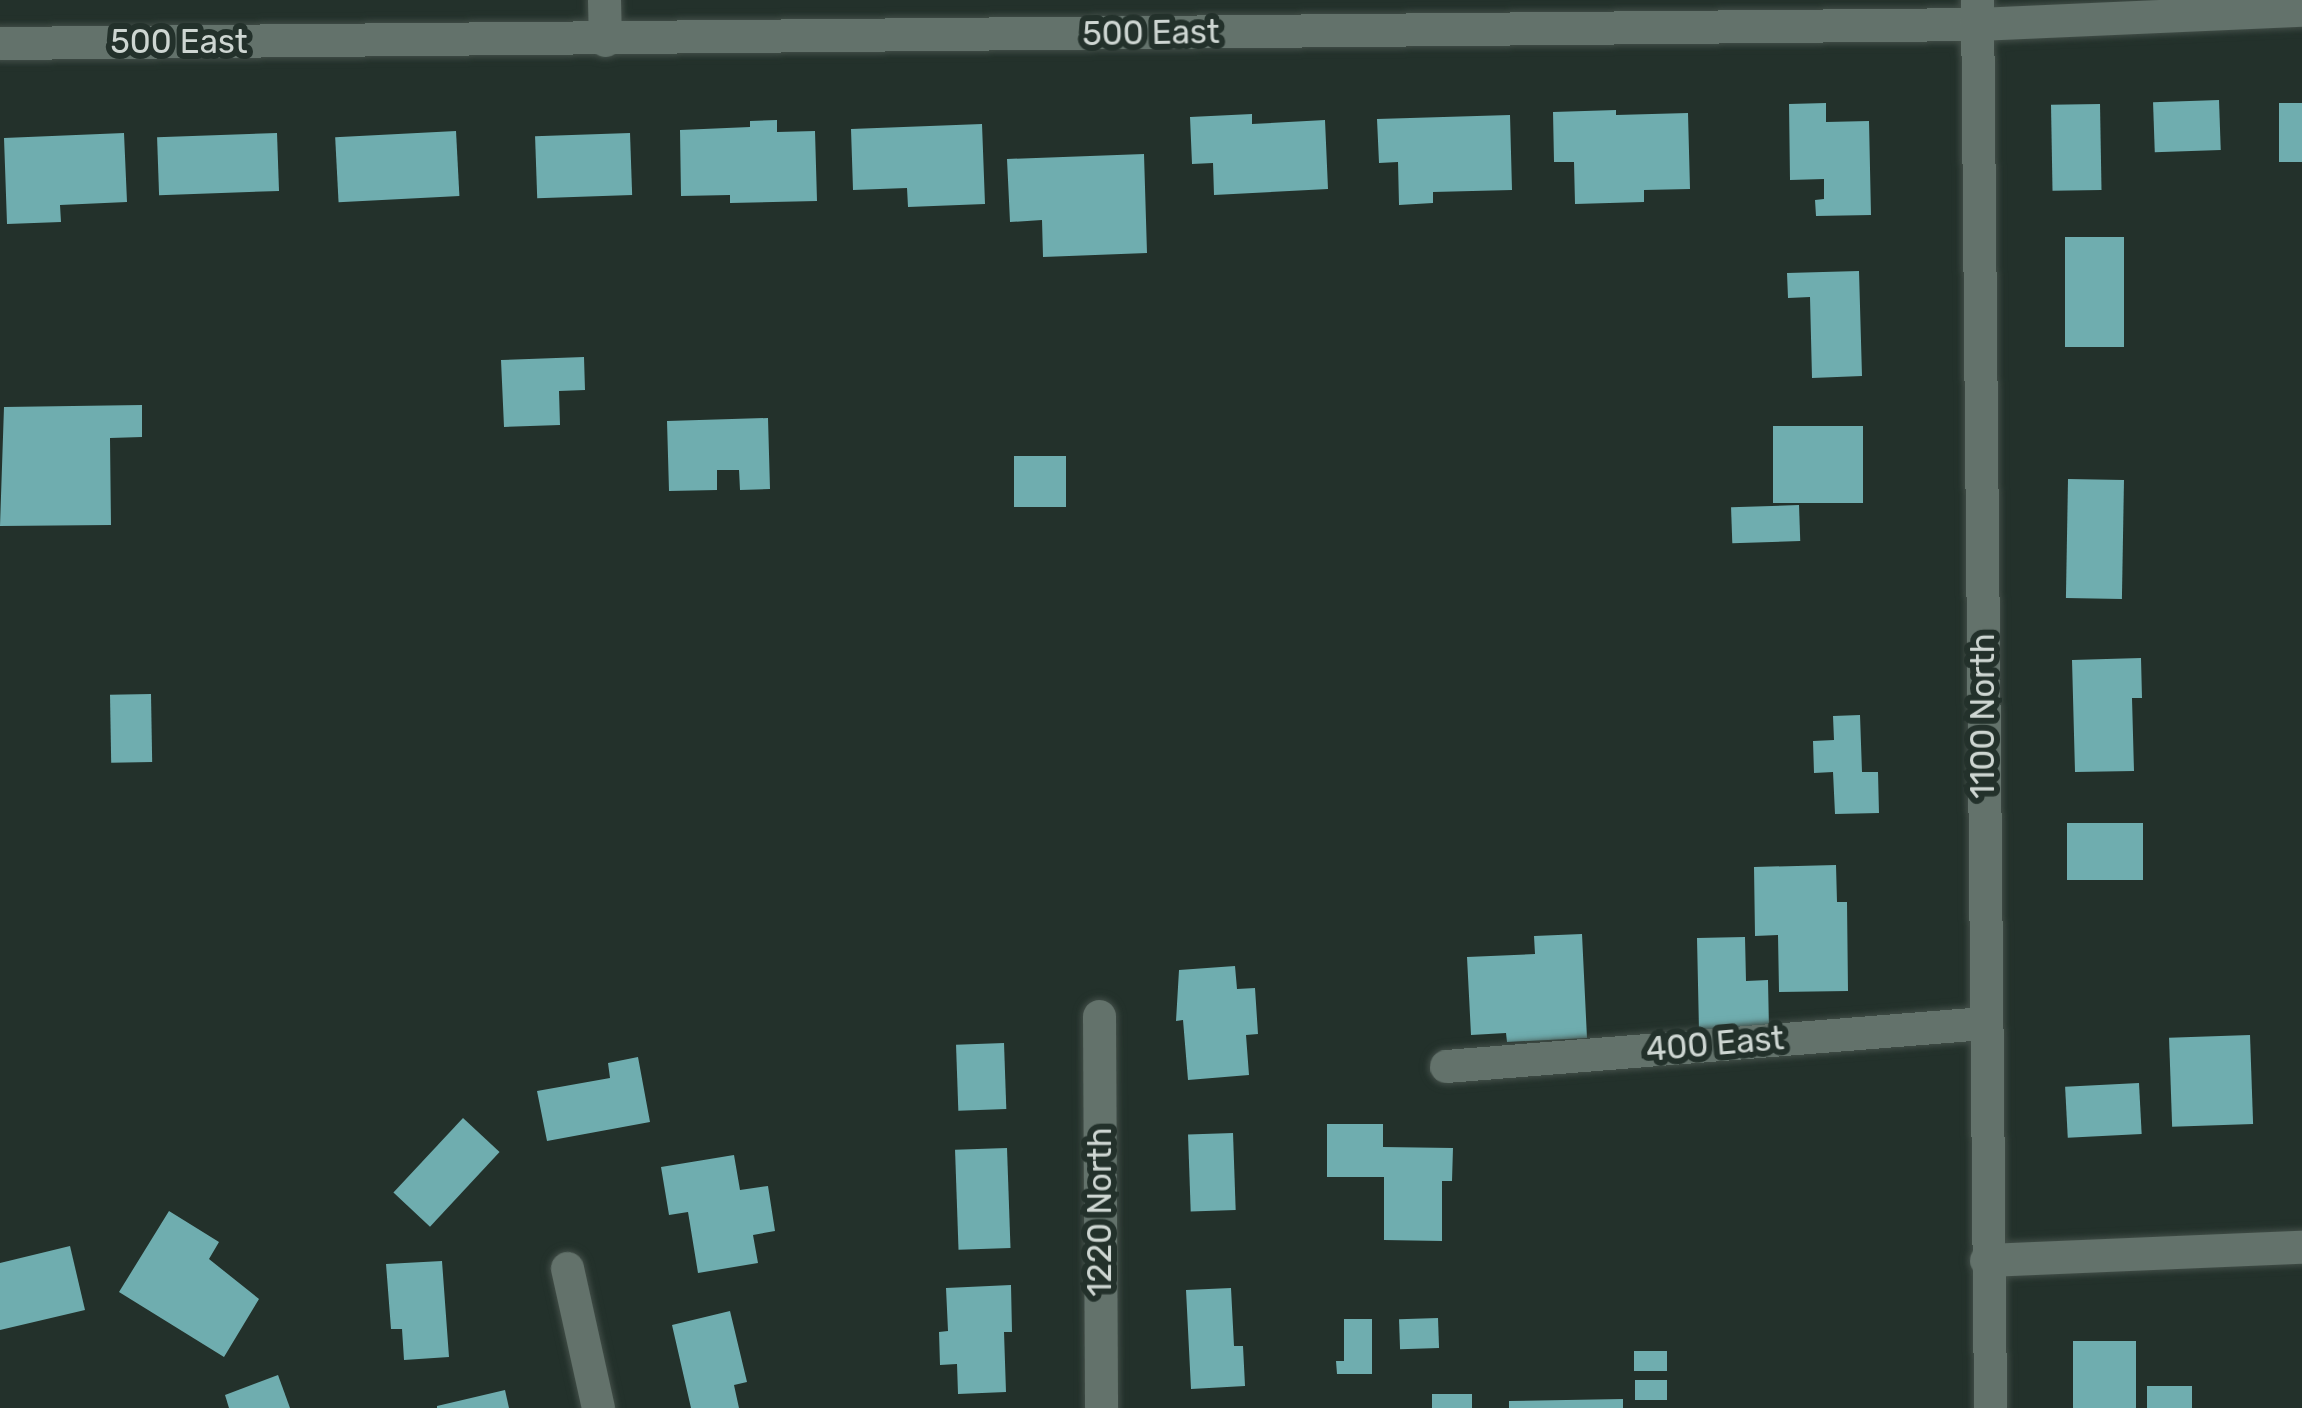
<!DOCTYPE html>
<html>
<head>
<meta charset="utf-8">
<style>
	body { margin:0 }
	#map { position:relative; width:2302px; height:1408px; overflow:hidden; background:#23312b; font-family:Rubik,sans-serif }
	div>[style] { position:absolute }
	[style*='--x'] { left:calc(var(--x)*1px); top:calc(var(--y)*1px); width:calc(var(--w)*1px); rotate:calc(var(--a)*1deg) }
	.building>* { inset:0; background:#6fadaf; transform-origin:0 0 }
	.roads { filter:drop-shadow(0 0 3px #424e48) drop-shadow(0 0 3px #424e48) }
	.minor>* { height:33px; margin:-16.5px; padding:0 16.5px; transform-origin:16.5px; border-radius:16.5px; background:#63726b }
	.tertiary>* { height:33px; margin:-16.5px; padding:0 16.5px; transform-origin:16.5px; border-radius:16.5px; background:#63726b }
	span { translate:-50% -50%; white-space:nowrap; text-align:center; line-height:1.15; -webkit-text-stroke:12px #23312b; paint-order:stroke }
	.street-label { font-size:33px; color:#ced6d2 }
</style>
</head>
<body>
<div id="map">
	<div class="building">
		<div style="left:2219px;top:100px;width:50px;height:66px;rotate:88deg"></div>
		<div style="clip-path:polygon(1826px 103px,1826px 122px,1869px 121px,1871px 215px,1816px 216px,1815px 200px,1824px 199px,1824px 179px,1790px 180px,1789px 104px)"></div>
		<div style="left:2279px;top:103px;width:23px;height:59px"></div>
		<div style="left:2100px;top:104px;width:86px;height:49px;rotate:89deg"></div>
		<div style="clip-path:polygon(1616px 110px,1616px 115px,1688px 113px,1690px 189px,1644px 190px,1644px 202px,1575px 204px,1574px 162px,1554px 162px,1553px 112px)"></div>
		<div style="clip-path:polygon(1252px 114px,1252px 124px,1325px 120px,1328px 189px,1214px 195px,1213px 163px,1192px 164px,1190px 117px)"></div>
		<div style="clip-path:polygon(1510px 115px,1512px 190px,1433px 192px,1433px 203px,1399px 205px,1398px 162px,1379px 163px,1377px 119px)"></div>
		<div style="clip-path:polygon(777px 120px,777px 132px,815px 131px,817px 201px,730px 203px,730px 195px,681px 196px,680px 130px,750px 127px,750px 121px)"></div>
		<div style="clip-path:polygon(982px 124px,985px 204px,908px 207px,907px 188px,853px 190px,851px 129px)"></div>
		<div style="left:456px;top:131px;width:65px;height:121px;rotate:87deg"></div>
		<div style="clip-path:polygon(124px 133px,127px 202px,60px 205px,61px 222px,7px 224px,4px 138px)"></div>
		<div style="left:277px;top:133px;width:58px;height:120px;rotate:88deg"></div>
		<div style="left:630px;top:133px;width:62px;height:95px;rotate:88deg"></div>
		<div style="clip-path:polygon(1144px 154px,1147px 253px,1043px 257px,1042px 220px,1010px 222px,1007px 159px)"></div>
		<div style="left:2065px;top:237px;width:59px;height:110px"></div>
		<div style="clip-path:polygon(1859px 271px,1862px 376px,1812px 378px,1810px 297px,1788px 298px,1787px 273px)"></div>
		<div style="clip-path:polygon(584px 357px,585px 390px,559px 391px,560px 425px,504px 427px,501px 360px)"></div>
		<div style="clip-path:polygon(142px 405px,142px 437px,110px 438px,111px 525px,0 526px,4px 407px)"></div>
		<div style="clip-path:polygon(768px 418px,770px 489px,740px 490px,739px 470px,717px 470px,717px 490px,669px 491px,667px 421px)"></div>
		<div style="left:1773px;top:426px;width:90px;height:77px"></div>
		<div style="left:1014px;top:456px;width:52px;height:51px"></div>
		<div style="left:2068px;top:479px;width:56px;height:119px;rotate:1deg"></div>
		<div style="left:1799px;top:505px;width:36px;height:68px;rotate:88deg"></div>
		<div style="clip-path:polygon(2141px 658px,2142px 698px,2132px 698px,2134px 771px,2075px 772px,2072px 660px)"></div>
		<div style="left:151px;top:694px;width:68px;height:41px;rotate:89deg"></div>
		<div style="clip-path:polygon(1860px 715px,1862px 772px,1878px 772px,1879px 813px,1835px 814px,1833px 772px,1814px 773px,1813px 741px,1834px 740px,1833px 716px)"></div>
		<div style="left:2067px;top:823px;width:76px;height:57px"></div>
		<div style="clip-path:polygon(1836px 865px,1837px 902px,1847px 902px,1848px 991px,1779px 992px,1778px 935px,1755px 936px,1754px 867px)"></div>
		<div style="clip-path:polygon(1582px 934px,1587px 1038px,1507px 1042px,1506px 1033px,1471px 1035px,1467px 957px,1535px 954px,1534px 936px)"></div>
		<div style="clip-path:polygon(1745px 937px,1746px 981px,1768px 980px,1769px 1029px,1699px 1031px,1697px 938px)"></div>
		<div style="clip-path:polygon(1235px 966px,1237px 989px,1255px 988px,1258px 1034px,1246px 1035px,1249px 1075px,1188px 1080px,1183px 1020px,1176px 1021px,1179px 970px)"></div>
		<div style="left:2250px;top:1035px;width:89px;height:81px;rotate:88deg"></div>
		<div style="left:1004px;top:1043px;width:66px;height:48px;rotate:88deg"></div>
		<div style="clip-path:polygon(638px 1057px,650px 1122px,547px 1141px,537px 1091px,610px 1078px,608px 1063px)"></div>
		<div style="left:2139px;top:1083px;width:51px;height:74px;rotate:87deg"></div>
		<div style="left:463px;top:1118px;width:50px;height:102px;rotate:43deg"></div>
		<div style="clip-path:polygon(1327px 1124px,1383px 1124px,1383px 1147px,1453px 1148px,1452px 1181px,1442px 1181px,1442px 1241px,1384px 1240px,1384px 1177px,1327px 1177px)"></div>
		<div style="left:1233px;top:1133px;width:77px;height:45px;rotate:88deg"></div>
		<div style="left:1007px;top:1148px;width:100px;height:52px;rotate:88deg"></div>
		<div style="clip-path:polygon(734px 1155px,740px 1190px,768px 1186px,775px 1231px,753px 1235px,758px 1263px,698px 1273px,688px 1212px,669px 1215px,661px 1167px)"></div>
		<div style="clip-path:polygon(169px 1211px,219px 1242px,209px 1259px,259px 1299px,224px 1357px,119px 1292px)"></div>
		<div style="clip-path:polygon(70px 1246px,85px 1310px,0 1330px,0 1263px)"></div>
		<div style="clip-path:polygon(442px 1261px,449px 1357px,404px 1360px,402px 1329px,391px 1329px,386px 1264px)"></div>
		<div style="clip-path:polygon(1011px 1285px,1012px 1332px,1004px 1332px,1006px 1392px,958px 1394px,957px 1364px,940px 1365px,939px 1332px,948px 1331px,946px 1288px)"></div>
		<div style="clip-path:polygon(1231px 1288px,1234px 1346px,1243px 1346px,1245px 1386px,1191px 1389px,1186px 1290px)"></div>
		<div style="clip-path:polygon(730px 1311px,747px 1382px,734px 1385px,739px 1408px,691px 1408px,672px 1325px)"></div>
		<div style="left:1438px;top:1318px;width:30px;height:39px;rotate:88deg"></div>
		<div style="clip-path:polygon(1344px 1319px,1372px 1319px,1372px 1374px,1337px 1374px,1336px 1361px,1344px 1361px)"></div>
		<div style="left:2073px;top:1341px;width:63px;height:67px"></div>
		<div style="left:1667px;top:1351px;width:20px;height:33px;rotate:90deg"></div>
		<div style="clip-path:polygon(278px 1375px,290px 1408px,229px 1408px,225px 1395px)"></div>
		<div style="left:1635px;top:1380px;width:32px;height:20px"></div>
		<div style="left:2147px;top:1386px;width:45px;height:22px"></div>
		<div style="clip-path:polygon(505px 1390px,509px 1408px,437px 1408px,437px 1406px)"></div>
		<div style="left:1432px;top:1394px;width:40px;height:14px"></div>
		<div style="clip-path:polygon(1623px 1399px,1623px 1408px,1509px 1408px,1509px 1401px)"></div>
	</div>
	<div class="roads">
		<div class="minor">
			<div style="--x:604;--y:0;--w:40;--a:88.6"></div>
			<div style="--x:0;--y:43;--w:1977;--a:-0.55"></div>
			<div style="--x:1977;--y:24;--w:325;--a:-2.5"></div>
			<div style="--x:1099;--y:1016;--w:392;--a:89.7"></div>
			<div style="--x:1446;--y:1066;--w:540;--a:-4.57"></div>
			<div style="--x:1986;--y:1260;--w:316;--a:-2.4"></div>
			<div style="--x:567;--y:1268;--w:143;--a:77.5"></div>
		</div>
		<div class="tertiary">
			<div style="--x:1977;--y:0;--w:1408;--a:89.47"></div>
		</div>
	</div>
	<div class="street-label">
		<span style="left:1151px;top:33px;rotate:-1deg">500 East</span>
		<span style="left:179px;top:42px">500 East</span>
		<span style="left:1983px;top:716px;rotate:-90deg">1100 North</span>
		<span style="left:1715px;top:1044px;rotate:-5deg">400 East</span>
		<span style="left:1100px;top:1212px;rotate:-90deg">1220 North</span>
	</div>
</div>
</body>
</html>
